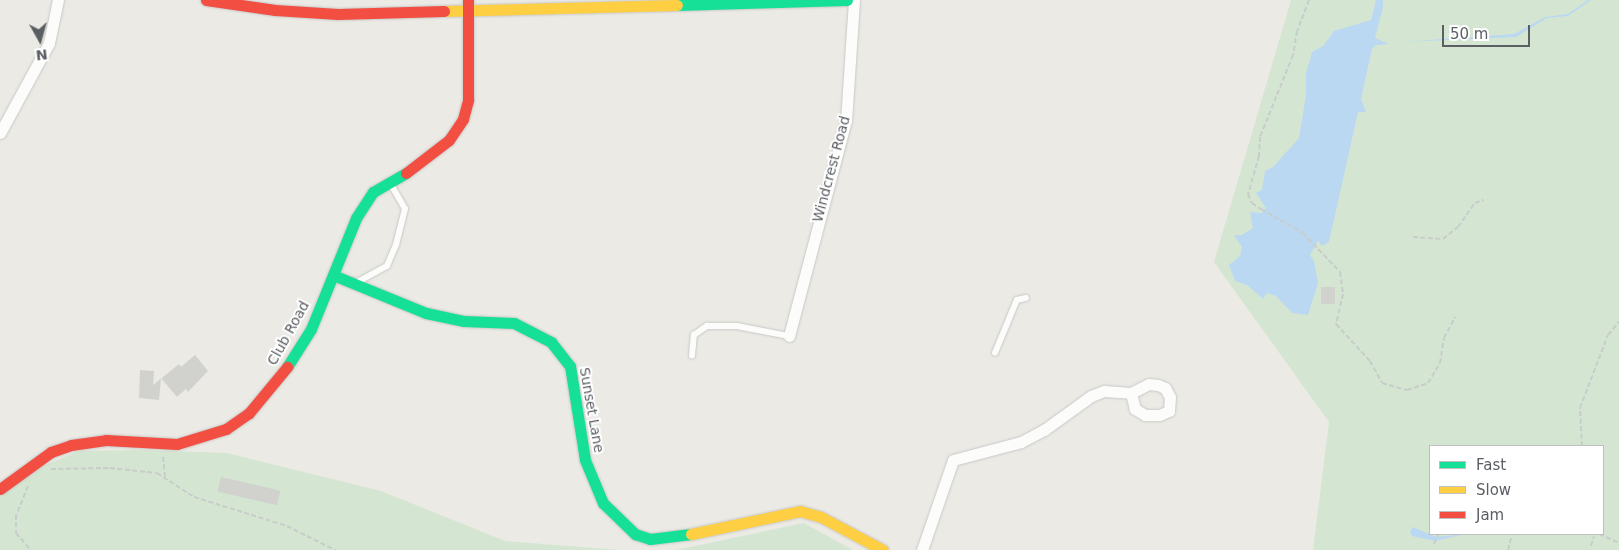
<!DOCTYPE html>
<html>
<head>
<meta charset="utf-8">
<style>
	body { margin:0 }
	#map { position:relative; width:1619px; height:550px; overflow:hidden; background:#ebeae5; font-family:"DejaVu Sans",sans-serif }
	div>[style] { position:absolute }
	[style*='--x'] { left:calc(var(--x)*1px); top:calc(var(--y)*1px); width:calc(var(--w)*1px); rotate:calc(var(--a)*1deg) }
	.green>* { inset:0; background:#d4e6d2 }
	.water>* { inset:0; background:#bbd8f2 }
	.building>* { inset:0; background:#d1d1ce; transform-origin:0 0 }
	.path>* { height:2px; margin-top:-1px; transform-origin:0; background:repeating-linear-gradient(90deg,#c8ccca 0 5px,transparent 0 7.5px) }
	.roads { filter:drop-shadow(0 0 1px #c8c8c7) drop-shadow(0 0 1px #c8c8c7) }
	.lane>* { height:5.5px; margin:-2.75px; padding:0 2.75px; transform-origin:2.75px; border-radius:2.75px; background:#fcfcfb }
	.street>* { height:11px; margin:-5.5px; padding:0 5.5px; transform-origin:5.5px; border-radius:5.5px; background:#fcfcfb }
	.fast>* { height:11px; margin:-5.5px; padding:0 5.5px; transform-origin:5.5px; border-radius:5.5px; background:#16e098 }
	.slow>* { height:11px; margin:-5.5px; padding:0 5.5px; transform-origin:5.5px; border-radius:5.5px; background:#ffcf43 }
	.jam>* { height:11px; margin:-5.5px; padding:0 5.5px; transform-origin:5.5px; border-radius:5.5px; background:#f24e42 }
	span { translate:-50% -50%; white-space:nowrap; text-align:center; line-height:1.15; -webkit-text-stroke:4px #fff; paint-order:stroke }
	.street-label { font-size:14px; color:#5b5e63 }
	.legend { position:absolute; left:1429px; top:445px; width:175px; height:90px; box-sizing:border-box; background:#fff; border:1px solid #bdbfc1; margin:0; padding:6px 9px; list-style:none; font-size:15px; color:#5b5e63 }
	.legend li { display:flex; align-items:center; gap:10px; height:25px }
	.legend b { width:25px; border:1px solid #bdbfc1 }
	.north { position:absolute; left:15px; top:15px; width:50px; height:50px; -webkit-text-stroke:4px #fff; paint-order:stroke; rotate:173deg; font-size:14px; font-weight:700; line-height:20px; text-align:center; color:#5b5e63 }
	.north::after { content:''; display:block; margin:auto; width:18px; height:22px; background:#5b5e63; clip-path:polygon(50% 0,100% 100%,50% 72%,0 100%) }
	.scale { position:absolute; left:1442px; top:25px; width:88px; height:22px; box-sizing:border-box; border:2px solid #5b5e63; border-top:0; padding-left:6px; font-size:15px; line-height:18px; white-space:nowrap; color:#5b5e63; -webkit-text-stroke:4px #fff; paint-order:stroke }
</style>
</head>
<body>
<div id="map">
	<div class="green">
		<div style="clip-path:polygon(evenodd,1291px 0,1619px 0,1619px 550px,1313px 550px,1329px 422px,1214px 262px,1291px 0,1430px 446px,1603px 446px,1603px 534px,1430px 534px,1430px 446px)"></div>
		<div style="clip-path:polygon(141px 450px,227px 453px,381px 491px,505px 541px,619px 550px,0 550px,0 497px,36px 469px,79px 451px)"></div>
		<div style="clip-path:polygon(804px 523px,853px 550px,676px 550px)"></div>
	</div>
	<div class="water">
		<div style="clip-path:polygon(1376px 0,1383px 0,1383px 7px,1375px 38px,1389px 44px,1376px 45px,1372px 49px,1361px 99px,1366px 112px,1358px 112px,1329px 242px,1322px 246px,1318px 241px,1310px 255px,1314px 261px,1318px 283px,1308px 315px,1292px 313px,1276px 296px,1267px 293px,1263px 299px,1247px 285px,1235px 281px,1229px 265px,1240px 256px,1242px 247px,1234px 235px,1242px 235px,1253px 228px,1250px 212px,1261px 213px,1266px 208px,1256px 193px,1262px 190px,1265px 171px,1273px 167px,1299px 138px,1306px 95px,1306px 73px,1312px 52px,1323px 46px,1334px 31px,1371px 20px)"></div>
		<div style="clip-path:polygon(1588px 0,1591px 0,1568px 16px,1547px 18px,1516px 37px,1402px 42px,1514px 34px,1545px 17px,1568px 14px)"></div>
		<div style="clip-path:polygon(1413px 527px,1436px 537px,1465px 534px,1435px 541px,1412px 536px,1410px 531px)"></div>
	</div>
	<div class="building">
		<div style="left:1321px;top:287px;width:14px;height:17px"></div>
		<div style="clip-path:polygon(195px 355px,208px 371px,188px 392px,186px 389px,177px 397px,161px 378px,159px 400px,139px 398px,140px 370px,154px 371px,153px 385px,179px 364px,181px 367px)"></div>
		<div style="left:221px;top:477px;width:61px;height:15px;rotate:13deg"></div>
	</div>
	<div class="path">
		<div style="--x:1309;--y:0;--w:33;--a:111"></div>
		<div style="--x:1297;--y:31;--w:24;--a:99"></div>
		<div style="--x:1293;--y:55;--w:88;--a:111.9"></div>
		<div style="--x:1260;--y:137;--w:19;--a:93"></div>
		<div style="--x:1259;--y:156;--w:40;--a:106"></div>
		<div style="--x:1248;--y:194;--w:10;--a:66"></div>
		<div style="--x:1252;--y:203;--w:11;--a:34"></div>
		<div style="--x:1261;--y:209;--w:48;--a:29.7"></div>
		<div style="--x:1303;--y:233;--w:54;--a:46.5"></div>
		<div style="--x:1340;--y:272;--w:22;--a:82"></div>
		<div style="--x:1343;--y:294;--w:31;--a:103"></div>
		<div style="--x:1336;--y:324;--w:50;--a:47.4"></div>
		<div style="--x:1370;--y:361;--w:25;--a:61"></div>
		<div style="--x:1382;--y:383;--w:26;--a:16"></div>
		<div style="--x:1407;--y:390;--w:22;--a:-18"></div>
		<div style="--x:1428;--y:383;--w:23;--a:-59"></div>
		<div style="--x:1440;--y:363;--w:25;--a:-81"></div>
		<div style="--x:1444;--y:338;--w:24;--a:-62"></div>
		<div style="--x:1413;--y:237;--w:30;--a:4"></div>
		<div style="--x:1443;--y:239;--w:19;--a:-39"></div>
		<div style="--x:1458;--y:227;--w:29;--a:-55"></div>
		<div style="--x:1475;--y:203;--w:9;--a:-21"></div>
		<div style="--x:1582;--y:446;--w:38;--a:-93"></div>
		<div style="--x:1580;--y:408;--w:78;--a:-69"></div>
		<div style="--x:1608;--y:335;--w:17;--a:-50"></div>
		<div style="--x:163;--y:457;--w:20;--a:84"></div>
		<div style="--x:51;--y:469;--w:59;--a:-1"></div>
		<div style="--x:110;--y:468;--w:47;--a:6.1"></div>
		<div style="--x:157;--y:473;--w:44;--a:33"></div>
		<div style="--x:194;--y:497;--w:97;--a:17.3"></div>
		<div style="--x:287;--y:526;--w:54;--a:26.6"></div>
		<div style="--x:28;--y:486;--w:31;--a:112"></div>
		<div style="--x:16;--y:515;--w:18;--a:90"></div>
		<div style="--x:16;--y:533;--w:23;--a:49"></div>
		<div style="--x:1599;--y:534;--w:22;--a:24"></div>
		<div style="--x:1434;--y:544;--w:10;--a:-66"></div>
		<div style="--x:1591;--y:546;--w:10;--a:-73"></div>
		<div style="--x:1508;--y:550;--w:16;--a:-76"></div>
	</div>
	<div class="roads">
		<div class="lane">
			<div style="--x:356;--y:283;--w:35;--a:-29"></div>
			<div style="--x:387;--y:266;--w:23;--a:-67"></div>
			<div style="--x:396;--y:245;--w:37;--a:-76"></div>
			<div style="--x:405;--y:209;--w:28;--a:-120"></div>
			<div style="--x:995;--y:353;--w:57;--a:-67.5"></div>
			<div style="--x:1017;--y:300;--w:9;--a:-13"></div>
			<div style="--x:692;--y:356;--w:21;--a:-85"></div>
			<div style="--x:694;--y:335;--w:16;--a:-35"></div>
			<div style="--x:707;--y:326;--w:30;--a:0"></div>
			<div style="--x:737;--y:326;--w:53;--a:10.9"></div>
		</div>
		<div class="street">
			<div style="--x:0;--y:133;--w:102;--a:-61.4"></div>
			<div style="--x:49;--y:43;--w:44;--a:-78.2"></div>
			<div style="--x:789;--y:336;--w:222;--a:-75.2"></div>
			<div style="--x:846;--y:121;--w:121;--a:-86.2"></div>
			<div style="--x:922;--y:550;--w:95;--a:-71"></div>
			<div style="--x:953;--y:460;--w:70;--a:-14.8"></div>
			<div style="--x:1021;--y:442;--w:26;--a:-28"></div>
			<div style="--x:1044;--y:430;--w:58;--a:-35.9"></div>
			<div style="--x:1091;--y:396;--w:14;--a:-21"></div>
			<div style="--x:1104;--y:391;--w:27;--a:4"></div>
			<div style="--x:1131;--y:393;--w:20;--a:-27"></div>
			<div style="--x:1149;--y:384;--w:9;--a:6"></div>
			<div style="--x:1158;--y:385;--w:8;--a:23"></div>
			<div style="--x:1165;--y:388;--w:10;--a:61"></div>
			<div style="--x:1170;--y:397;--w:14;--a:94"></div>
			<div style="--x:1169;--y:411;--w:11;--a:158"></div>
			<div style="--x:1159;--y:415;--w:14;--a:180"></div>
			<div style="--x:1145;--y:415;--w:12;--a:-149"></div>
			<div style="--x:1135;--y:409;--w:16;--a:-104"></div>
		</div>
		<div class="fast">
			<div style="--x:677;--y:5;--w:170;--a:-1.7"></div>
			<div style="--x:333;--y:275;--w:100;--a:22.2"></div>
			<div style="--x:426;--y:313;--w:39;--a:12"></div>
			<div style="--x:464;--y:321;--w:50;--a:2.3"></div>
			<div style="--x:514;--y:323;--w:42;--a:27.2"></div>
			<div style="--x:551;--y:342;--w:31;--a:52"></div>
			<div style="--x:570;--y:366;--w:95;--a:80.9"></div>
			<div style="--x:585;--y:460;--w:47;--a:67.3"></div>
			<div style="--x:603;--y:503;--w:45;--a:44.1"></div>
			<div style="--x:635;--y:534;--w:16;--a:18"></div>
			<div style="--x:650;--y:539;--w:41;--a:-7"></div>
			<div style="--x:287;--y:367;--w:45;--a:-57.7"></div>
			<div style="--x:311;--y:329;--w:120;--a:-67.9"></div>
			<div style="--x:356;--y:218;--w:31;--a:-57"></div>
			<div style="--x:373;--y:192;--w:38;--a:-30"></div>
		</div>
		<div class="slow">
			<div style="--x:444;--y:11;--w:233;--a:-1.5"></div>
			<div style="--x:691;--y:534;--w:111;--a:-11.9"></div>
			<div style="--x:800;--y:511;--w:22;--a:16"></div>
			<div style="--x:821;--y:517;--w:70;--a:28"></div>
		</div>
		<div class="jam">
			<div style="--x:206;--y:0;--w:70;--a:8.2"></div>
			<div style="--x:275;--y:10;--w:63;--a:3.6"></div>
			<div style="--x:338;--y:14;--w:106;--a:-1.6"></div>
			<div style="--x:406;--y:173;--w:54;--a:-37.5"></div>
			<div style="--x:449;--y:140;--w:25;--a:-56"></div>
			<div style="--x:463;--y:119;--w:20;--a:-75"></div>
			<div style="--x:468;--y:100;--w:100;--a:-90"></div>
			<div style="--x:0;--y:489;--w:63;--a:-36"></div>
			<div style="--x:51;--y:452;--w:21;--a:-19"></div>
			<div style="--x:71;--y:445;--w:35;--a:-8"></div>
			<div style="--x:106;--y:440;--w:71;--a:3.2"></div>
			<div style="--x:177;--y:444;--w:51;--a:-17"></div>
			<div style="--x:226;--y:429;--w:28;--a:-35"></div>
			<div style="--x:249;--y:413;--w:60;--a:-50.4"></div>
		</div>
	</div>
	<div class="street-label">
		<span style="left:831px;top:169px;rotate:-75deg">Windcrest Road</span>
		<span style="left:288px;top:333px;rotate:-61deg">Club Road</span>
		<span style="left:592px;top:410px;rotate:80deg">Sunset Lane</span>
	</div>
	<ul class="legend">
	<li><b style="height:6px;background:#16e098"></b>Fast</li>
	<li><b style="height:6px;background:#ffcf43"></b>Slow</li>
	<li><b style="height:6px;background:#f24e42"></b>Jam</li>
	</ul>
	<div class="north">N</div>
	<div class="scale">50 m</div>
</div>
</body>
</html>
